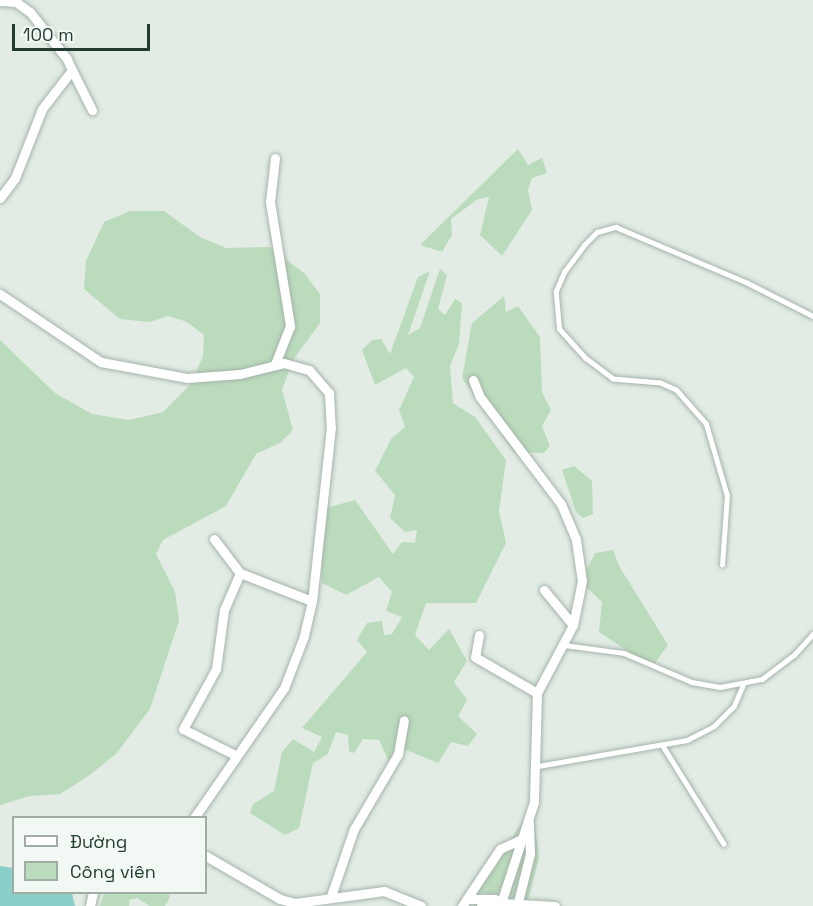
<!DOCTYPE html>
<html>
<head>
<meta charset="utf-8">
<style>
	body { margin:0 }
	#map { position:relative; width:813px; height:906px; overflow:hidden; background:#e2ece5; font-family:"Space Grotesk",sans-serif }
	div>[style] { position:absolute }
	[style*='--x'] { left:calc(var(--x)*1px); top:calc(var(--y)*1px); width:calc(var(--w)*1px); rotate:calc(var(--a)*1deg) }
	.green>* { inset:0; background:#bbdcbc }
	.water>* { inset:0; background:#8bcfc8 }
	.roads { filter:drop-shadow(0 0 2px #a5b4ab) drop-shadow(0 0 2px #a5b4ab) }
	.service>* { height:4.5px; margin:-2.25px; padding:0 2.25px; transform-origin:2.25px; border-radius:2.25px; background:#fff }
	.minor>* { height:9px; margin:-4.5px; padding:0 4.5px; transform-origin:4.5px; border-radius:4.5px; background:#fff }
	span { translate:-50% -50%; white-space:nowrap; text-align:center; line-height:1.15; -webkit-text-stroke:6px #f2f8f4; paint-order:stroke }
	.legend { position:absolute; left:12px; top:816px; width:195px; height:78px; box-sizing:border-box; background:#f2f8f4; border:2px solid #9fada5; margin:0; padding:8px 10px; list-style:none; font-size:18px; color:#223c2f }
	.legend li { display:flex; align-items:center; gap:12px; height:30px }
	.legend b { width:30px; border:2px solid #9fada5 }
	.scale { position:absolute; left:12px; top:24px; width:138px; height:27px; box-sizing:border-box; border:3px solid #223c2f; border-top:0; padding-left:8px; font-size:18px; line-height:21px; white-space:nowrap; color:#223c2f; -webkit-text-stroke:4px #f2f8f4; paint-order:stroke }
</style>
</head>
<body>
<div id="map">
	<div class="green">
		<div style="clip-path:polygon(518px 149px,528px 165px,542px 158px,547px 173px,532px 178px,528px 190px,532px 210px,502px 256px,480px 235px,489px 197px,478px 199px,451px 219px,452px 235px,442px 252px,420px 245px)"></div>
		<div style="clip-path:polygon(130px 211px,164px 211px,200px 237px,226px 248px,270px 247px,304px 273px,320px 294px,320px 323px,293px 360px,282px 390px,293px 430px,280px 443px,256px 454px,226px 506px,163px 540px,156px 554px,175px 592px,179px 621px,150px 709px,116px 754px,87px 777px,60px 794px,30px 796px,0 805px,0 340px,55px 393px,92px 414px,129px 420px,163px 412px,190px 385px,203px 356px,204px 335px,187px 322px,169px 316px,149px 322px,120px 319px,84px 289px,86px 261px,104px 222px)"></div>
		<div style="clip-path:polygon(440px 269px,447px 275px,438px 309px,445px 315px,455px 299px,462px 303px,459px 344px,450px 366px,453px 403px,475px 417px,506px 460px,499px 511px,506px 543px,476px 603px,426px 603px,415px 635px,429px 650px,449px 629px,467px 661px,454px 682px,467px 700px,458px 716px,477px 734px,468px 746px,451px 742px,438px 763px,399px 747px,390px 764px,379px 740px,363px 739px,354px 753px,349px 751px,348px 735px,336px 732px,328px 754px,313px 763px,299px 828px,285px 835px,250px 813px,253px 804px,274px 791px,282px 752px,293px 739px,314px 752px,322px 737px,302px 728px,367px 652px,357px 640px,367px 623px,382px 621px,384px 635px,392px 634px,402px 617px,386px 611px,392px 592px,379px 577px,346px 595px,322px 583px,322px 509px,355px 500px,393px 554px,402px 542px,415px 543px,417px 530px,405px 532px,390px 518px,395px 495px,375px 471px,391px 439px,405px 427px,399px 410px,414px 377px,406px 368px,375px 385px,362px 350px,372px 340px,381px 339px,390px 354px,418px 277px,430px 271px,408px 335px,420px 328px)"></div>
		<div style="clip-path:polygon(504px 296px,506px 312px,518px 306px,540px 337px,542px 392px,551px 410px,542px 426px,550px 446px,544px 453px,514px 452px,462px 378px,472px 323px)"></div>
		<div style="clip-path:polygon(574px 466px,592px 481px,593px 514px,583px 518px,576px 512px,562px 470px)"></div>
		<div style="clip-path:polygon(613px 550px,619px 566px,668px 645px,655px 663px,638px 658px,599px 632px,602px 602px,581px 582px,595px 553px)"></div>
		<div style="clip-path:polygon(533px 807px,539px 858px,528px 900px,474px 891px)"></div>
		<div style="clip-path:polygon(104px 893px,168px 893px,170px 897px,165px 906px,150px 906px,137px 898px,129px 900px,129px 906px,100px 906px)"></div>
	</div>
	<div class="water">
		<div style="clip-path:polygon(0 866px,13px 868px,14px 892px,72px 893px,75px 906px,0 906px)"></div>
	</div>
	<div class="roads">
		<div class="service">
			<div style="--x:722;--y:565;--w:69;--a:-85.9"></div>
			<div style="--x:727;--y:496;--w:75;--a:-106.3"></div>
			<div style="--x:706;--y:424;--w:45;--a:-131.4"></div>
			<div style="--x:676;--y:390;--w:17;--a:-156"></div>
			<div style="--x:660;--y:383;--w:47;--a:-175.1"></div>
			<div style="--x:613;--y:379;--w:34;--a:-143"></div>
			<div style="--x:586;--y:359;--w:40;--a:-132"></div>
			<div style="--x:559;--y:329;--w:38;--a:-95"></div>
			<div style="--x:556;--y:291;--w:21;--a:-67"></div>
			<div style="--x:564;--y:272;--w:34;--a:-53"></div>
			<div style="--x:584;--y:245;--w:18;--a:-45"></div>
			<div style="--x:597;--y:232;--w:20;--a:-15"></div>
			<div style="--x:616;--y:227;--w:143;--a:23"></div>
			<div style="--x:748;--y:283;--w:73;--a:26.9"></div>
			<div style="--x:564;--y:645;--w:61;--a:7.6"></div>
			<div style="--x:624;--y:653;--w:74;--a:23.1"></div>
			<div style="--x:692;--y:682;--w:28;--a:10"></div>
			<div style="--x:720;--y:687;--w:43;--a:-10.8"></div>
			<div style="--x:762;--y:679;--w:40;--a:-37"></div>
			<div style="--x:794;--y:655;--w:28;--a:-48"></div>
			<div style="--x:663;--y:746;--w:115;--a:58.1"></div>
			<div style="--x:538;--y:766;--w:151;--a:-9.9"></div>
			<div style="--x:687;--y:740;--w:30;--a:-27"></div>
			<div style="--x:714;--y:726;--w:28;--a:-45"></div>
			<div style="--x:734;--y:706;--w:23;--a:-67"></div>
		</div>
		<div class="minor">
			<div style="--x:0;--y:1;--w:16;--a:4"></div>
			<div style="--x:16;--y:2;--w:17;--a:36"></div>
			<div style="--x:30;--y:12;--w:60;--a:51.8"></div>
			<div style="--x:67;--y:59;--w:12;--a:66"></div>
			<div style="--x:72;--y:70;--w:49;--a:127.6"></div>
			<div style="--x:42;--y:109;--w:74;--a:111.4"></div>
			<div style="--x:15;--y:178;--w:25;--a:127"></div>
			<div style="--x:72;--y:70;--w:45;--a:63.4"></div>
			<div style="--x:275;--y:158;--w:44;--a:96.5"></div>
			<div style="--x:270;--y:202;--w:126;--a:80.8"></div>
			<div style="--x:290;--y:326;--w:41;--a:111.5"></div>
			<div style="--x:0;--y:294;--w:122;--a:34"></div>
			<div style="--x:101;--y:362;--w:87;--a:10.5"></div>
			<div style="--x:187;--y:378;--w:53;--a:-4.3"></div>
			<div style="--x:240;--y:374;--w:45;--a:-14"></div>
			<div style="--x:284;--y:363;--w:26;--a:16"></div>
			<div style="--x:309;--y:370;--w:30;--a:49"></div>
			<div style="--x:329;--y:393;--w:34;--a:87"></div>
			<div style="--x:331;--y:427;--w:175;--a:96.2"></div>
			<div style="--x:312;--y:601;--w:36;--a:103"></div>
			<div style="--x:304;--y:636;--w:56;--a:111"></div>
			<div style="--x:284;--y:688;--w:158;--a:124.7"></div>
			<div style="--x:473;--y:380;--w:18;--a:68"></div>
			<div style="--x:480;--y:397;--w:134;--a:52.9"></div>
			<div style="--x:561;--y:504;--w:39;--a:67"></div>
			<div style="--x:576;--y:540;--w:41;--a:81.7"></div>
			<div style="--x:582;--y:581;--w:45;--a:101.6"></div>
			<div style="--x:573;--y:625;--w:77;--a:117.9"></div>
			<div style="--x:537;--y:693;--w:109;--a:91.6"></div>
			<div style="--x:534;--y:802;--w:109;--a:108.1"></div>
			<div style="--x:214;--y:539;--w:43;--a:52.6"></div>
			<div style="--x:240;--y:573;--w:77;--a:21.3"></div>
			<div style="--x:544;--y:590;--w:45;--a:50.4"></div>
			<div style="--x:479;--y:635;--w:22;--a:100"></div>
			<div style="--x:475;--y:657;--w:72;--a:30.1"></div>
			<div style="--x:235;--y:755;--w:58;--a:-153.4"></div>
			<div style="--x:183;--y:729;--w:68;--a:-61.2"></div>
			<div style="--x:216;--y:669;--w:60;--a:-82.3"></div>
			<div style="--x:224;--y:610;--w:40;--a:-66.6"></div>
			<div style="--x:206;--y:856;--w:86;--a:30.2"></div>
			<div style="--x:280;--y:899;--w:16;--a:15"></div>
			<div style="--x:295;--y:903;--w:90;--a:-7.7"></div>
			<div style="--x:384;--y:891;--w:40;--a:22"></div>
			<div style="--x:331;--y:896;--w:71;--a:-71.1"></div>
			<div style="--x:354;--y:829;--w:87;--a:-59.6"></div>
			<div style="--x:398;--y:754;--w:34;--a:-80"></div>
			<div style="--x:467;--y:899;--w:28;--a:0"></div>
			<div style="--x:90;--y:906;--w:14;--a:-78"></div>
			<div style="--x:462;--y:906;--w:69;--a:-56.3"></div>
			<div style="--x:500;--y:849;--w:26;--a:-25"></div>
			<div style="--x:481;--y:906;--w:20;--a:-9"></div>
			<div style="--x:501;--y:903;--w:54;--a:3.2"></div>
			<div style="--x:517;--y:906;--w:54;--a:-76"></div>
			<div style="--x:530;--y:854;--w:32;--a:-92"></div>
		</div>
	</div>
	<ul class="legend">
	<li><b style="height:8px;background:#fff"></b>Đường</li>
	<li><b style="height:16px;background:#bbdcbc"></b>Công viên</li>
	</ul>
	<div class="scale">100 m</div>
</div>
</body>
</html>
